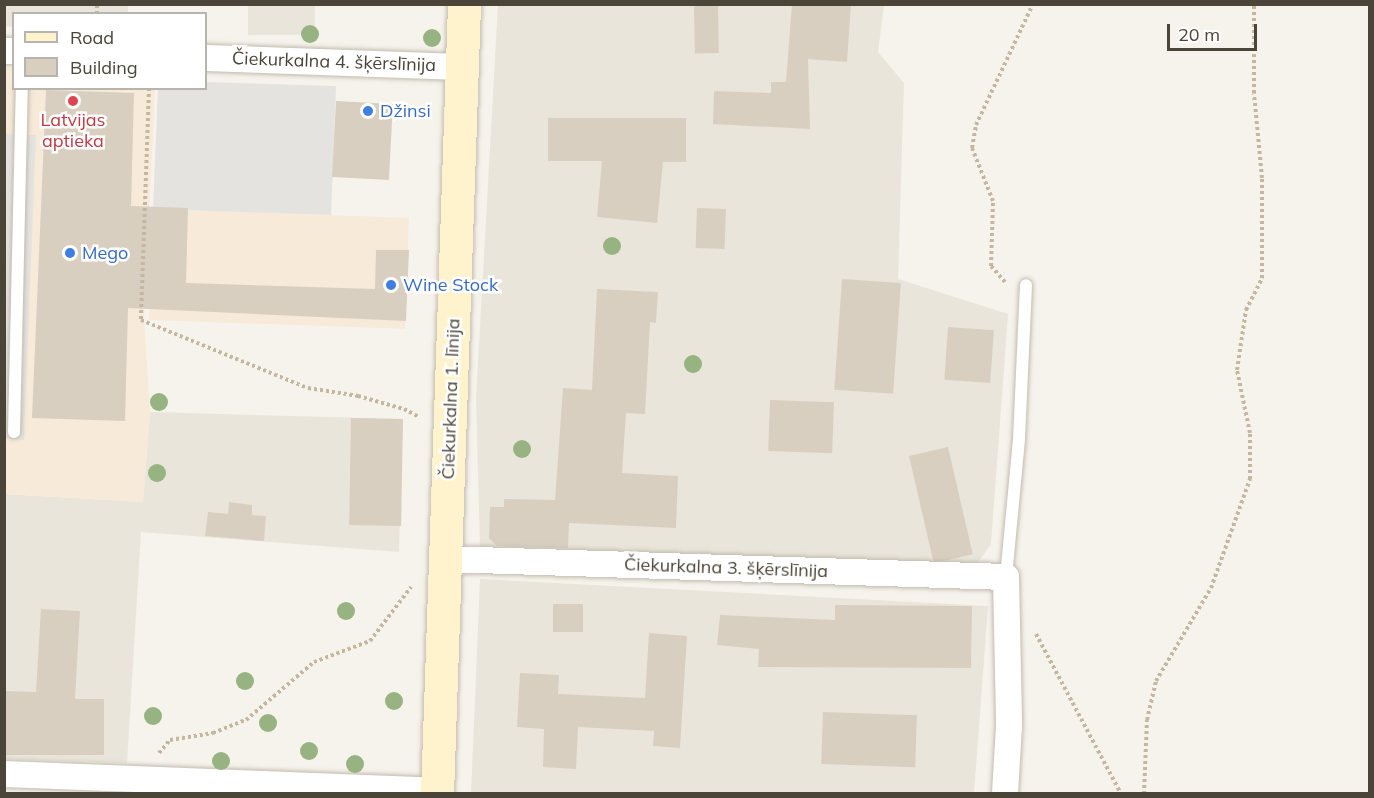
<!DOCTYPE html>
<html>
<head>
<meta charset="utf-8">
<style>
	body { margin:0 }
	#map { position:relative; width:1374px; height:798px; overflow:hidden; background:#f6f3ec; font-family:Mulish,sans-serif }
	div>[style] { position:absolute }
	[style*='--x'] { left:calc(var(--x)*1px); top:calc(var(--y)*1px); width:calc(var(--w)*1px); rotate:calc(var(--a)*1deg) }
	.residential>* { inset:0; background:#eae5da; transform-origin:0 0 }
	.commercial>* { inset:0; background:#f7ead8; transform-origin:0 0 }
	.parking>* { inset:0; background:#e5e3e0 }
	.building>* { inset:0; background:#d8cfc1; transform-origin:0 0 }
	.path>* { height:4px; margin-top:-2px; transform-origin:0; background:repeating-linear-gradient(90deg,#c4b79f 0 3px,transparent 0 6px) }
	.roads { filter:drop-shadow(0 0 2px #c2bbae) drop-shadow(0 0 2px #c2bbae) }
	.lane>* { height:12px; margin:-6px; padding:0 6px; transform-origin:6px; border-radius:6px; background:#fff }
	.street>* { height:26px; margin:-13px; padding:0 13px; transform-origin:13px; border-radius:13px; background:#fff }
	.secondary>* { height:33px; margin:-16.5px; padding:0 16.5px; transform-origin:16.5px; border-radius:16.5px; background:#fff3cd }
	.trees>* { width:18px; height:18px; margin:-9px; border-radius:50%; background:#97b381 }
	.dots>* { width:16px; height:16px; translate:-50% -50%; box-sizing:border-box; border:3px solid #fff; border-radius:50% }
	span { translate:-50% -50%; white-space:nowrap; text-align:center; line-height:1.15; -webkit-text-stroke:5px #fff; paint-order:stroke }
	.street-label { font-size:18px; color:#4b4439 }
	.shop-label { font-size:18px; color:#366cbe }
	.left { translate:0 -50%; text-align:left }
	.health-label { font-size:18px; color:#be3a42 }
	.frame { position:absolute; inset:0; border:6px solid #4b4439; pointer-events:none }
	.legend { position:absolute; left:12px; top:12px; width:195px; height:78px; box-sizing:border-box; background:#fff; border:2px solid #b7b4b0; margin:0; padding:8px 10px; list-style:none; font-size:18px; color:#4b4439 }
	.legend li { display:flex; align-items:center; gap:12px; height:30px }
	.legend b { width:30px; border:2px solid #b7b4b0 }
	.scale { position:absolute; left:1167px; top:24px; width:90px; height:27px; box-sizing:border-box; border:3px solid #4b4439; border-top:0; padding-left:8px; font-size:18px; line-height:21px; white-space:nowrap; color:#4b4439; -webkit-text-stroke:4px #fff; paint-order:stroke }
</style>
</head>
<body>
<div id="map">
	<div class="residential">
		<div style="clip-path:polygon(5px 4px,128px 5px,128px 13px,14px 14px,13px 27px,5px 26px)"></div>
		<div style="left:248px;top:5px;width:67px;height:30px"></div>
		<div style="clip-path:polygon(498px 5px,884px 5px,878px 52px,904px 83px,898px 279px,1008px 314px,991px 544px,977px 564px,480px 548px,476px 398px)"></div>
		<div style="clip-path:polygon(150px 412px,403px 419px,399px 552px,141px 532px,127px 763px,5px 759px,4px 494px,143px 502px)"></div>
		<div style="clip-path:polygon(480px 579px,988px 606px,974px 793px,471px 794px)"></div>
	</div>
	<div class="commercial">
		<div style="clip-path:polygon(4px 68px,13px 68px,14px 88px,155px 89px,144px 319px,150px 412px,143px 502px,5px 494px)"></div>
		<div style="left:153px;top:209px;width:256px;height:111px;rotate:2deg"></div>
	</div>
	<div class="parking">
		<div style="clip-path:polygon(206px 82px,336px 86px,331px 215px,153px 209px,158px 89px,206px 88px)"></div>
		<div style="clip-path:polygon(4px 134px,36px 135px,24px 440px,5px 439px)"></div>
	</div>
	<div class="building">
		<div style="clip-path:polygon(792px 4px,851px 4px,847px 62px,808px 59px,810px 129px,713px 124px,714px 91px,771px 93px,771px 82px,786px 82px)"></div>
		<div style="left:718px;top:5px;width:48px;height:24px;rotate:89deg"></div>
		<div style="clip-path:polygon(46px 90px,134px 93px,131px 206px,188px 208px,186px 283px,375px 289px,376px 250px,409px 250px,406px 321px,128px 308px,125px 421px,32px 418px)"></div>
		<div style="left:336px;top:101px;width:57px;height:76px;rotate:3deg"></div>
		<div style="clip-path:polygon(548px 118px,686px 118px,686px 162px,663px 162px,657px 223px,597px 217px,602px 161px,548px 161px)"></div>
		<div style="left:697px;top:208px;width:29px;height:40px;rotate:2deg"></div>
		<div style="left:842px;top:279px;width:59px;height:111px;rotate:4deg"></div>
		<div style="clip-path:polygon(597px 289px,658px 292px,656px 323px,650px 322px,645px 414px,626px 413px,622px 473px,678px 476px,676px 528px,569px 523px,568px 548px,497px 546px,489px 538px,490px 507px,504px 507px,504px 499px,555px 500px,563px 388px,592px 390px)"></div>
		<div style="left:948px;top:327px;width:46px;height:53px;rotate:4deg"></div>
		<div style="left:770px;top:400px;width:64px;height:51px;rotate:2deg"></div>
		<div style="left:351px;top:418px;width:52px;height:107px;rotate:1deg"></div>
		<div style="left:948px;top:447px;width:110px;height:40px;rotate:77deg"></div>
		<div style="clip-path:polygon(229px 502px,252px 505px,252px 515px,266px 516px,264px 541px,205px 536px,208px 512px,228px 514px)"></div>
		<div style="left:553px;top:604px;width:30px;height:28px"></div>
		<div style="clip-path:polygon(835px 605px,972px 606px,971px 668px,758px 667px,759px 649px,717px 645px,720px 615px,835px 620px)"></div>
		<div style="clip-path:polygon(41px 609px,80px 611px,75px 699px,104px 699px,104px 755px,4px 755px,4px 691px,36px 692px)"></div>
		<div style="clip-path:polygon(649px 633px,687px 636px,680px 748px,653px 746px,654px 731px,578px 727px,576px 769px,543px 767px,544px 729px,517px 727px,520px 673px,559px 675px,558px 694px,645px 698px)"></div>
		<div style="left:823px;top:712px;width:94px;height:52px;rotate:2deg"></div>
	</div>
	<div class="path">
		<div style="--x:97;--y:14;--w:10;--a:-90"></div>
		<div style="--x:149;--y:88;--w:232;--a:92"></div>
		<div style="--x:141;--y:320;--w:180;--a:22.2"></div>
		<div style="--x:308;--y:388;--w:51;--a:9.1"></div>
		<div style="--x:358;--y:396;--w:48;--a:15.8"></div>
		<div style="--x:404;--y:409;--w:17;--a:28"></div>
		<div style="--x:1005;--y:282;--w:21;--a:-131"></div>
		<div style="--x:991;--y:266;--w:65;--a:-88.2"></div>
		<div style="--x:993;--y:201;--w:57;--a:-111.6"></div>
		<div style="--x:972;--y:148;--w:23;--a:-80"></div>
		<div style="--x:976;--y:125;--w:134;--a:-64.8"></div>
		<div style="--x:1036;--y:634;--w:181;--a:62"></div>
		<div style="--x:159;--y:753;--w:17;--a:-50"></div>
		<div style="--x:170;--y:740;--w:44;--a:-9.2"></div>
		<div style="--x:213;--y:733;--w:35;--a:-22"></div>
		<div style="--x:246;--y:720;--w:89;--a:-40.5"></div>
		<div style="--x:314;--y:662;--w:60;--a:-20.6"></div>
		<div style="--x:370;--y:641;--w:68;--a:-52.8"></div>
		<div style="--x:1144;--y:794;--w:74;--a:-87.7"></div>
		<div style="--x:1147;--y:720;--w:40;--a:-77"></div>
		<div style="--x:1156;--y:681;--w:108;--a:-59.4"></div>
		<div style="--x:1211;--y:588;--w:116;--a:-70.3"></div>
		<div style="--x:1250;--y:479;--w:46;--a:-90"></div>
		<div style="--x:1250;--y:433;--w:64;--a:-101.7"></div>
		<div style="--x:1237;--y:370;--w:61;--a:-81.5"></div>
		<div style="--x:1246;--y:310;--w:36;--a:-63"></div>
		<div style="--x:1262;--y:278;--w:100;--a:-90"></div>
		<div style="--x:1262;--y:178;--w:85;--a:-95.4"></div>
		<div style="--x:1254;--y:93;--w:89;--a:-90"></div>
	</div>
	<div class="roads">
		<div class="lane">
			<div style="--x:14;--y:432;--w:344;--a:-88.7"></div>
			<div style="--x:1006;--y:577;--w:139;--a:-84.6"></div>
			<div style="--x:1019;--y:439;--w:154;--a:-87.4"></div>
		</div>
		<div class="street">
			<div style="--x:4;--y:51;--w:10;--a:0"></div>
			<div style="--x:206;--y:58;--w:256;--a:2"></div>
			<div style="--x:446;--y:559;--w:560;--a:1.84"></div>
			<div style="--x:1006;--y:577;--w:149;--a:88.8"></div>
			<div style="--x:1009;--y:726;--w:68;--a:93.4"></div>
			<div style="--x:4;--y:774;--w:433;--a:2.2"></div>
		</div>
		<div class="secondary">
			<div style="--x:437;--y:794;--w:790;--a:-88.04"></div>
		</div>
	</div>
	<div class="trees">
		<div style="left:310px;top:34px"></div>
		<div style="left:432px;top:38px"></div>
		<div style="left:612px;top:246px"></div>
		<div style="left:693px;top:364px"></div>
		<div style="left:159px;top:402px"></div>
		<div style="left:522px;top:449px"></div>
		<div style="left:157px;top:473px"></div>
		<div style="left:346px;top:611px"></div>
		<div style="left:245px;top:681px"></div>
		<div style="left:394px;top:701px"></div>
		<div style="left:153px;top:716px"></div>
		<div style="left:268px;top:723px"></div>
		<div style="left:309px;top:751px"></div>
		<div style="left:221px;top:761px"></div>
		<div style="left:355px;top:764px"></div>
	</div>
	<div class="dots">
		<div style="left:73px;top:101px;background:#e0444e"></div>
		<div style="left:368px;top:111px;background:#3f7fe0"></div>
		<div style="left:70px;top:253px;background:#3f7fe0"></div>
		<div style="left:391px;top:285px;background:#3f7fe0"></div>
	</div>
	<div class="street-label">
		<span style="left:334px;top:62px;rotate:2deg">Čiekurkalna 4. šķērslīnija</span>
		<span style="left:451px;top:399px;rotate:-88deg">Čiekurkalna 1. līnija</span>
		<span style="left:726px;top:568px;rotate:2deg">Čiekurkalna 3. šķērslīnija</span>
	</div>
	<div class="shop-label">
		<span class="left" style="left:380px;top:111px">Džinsi</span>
		<span class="left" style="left:82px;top:253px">Mego</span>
		<span class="left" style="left:403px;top:285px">Wine Stock</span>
	</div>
	<div class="health-label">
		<span style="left:73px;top:131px">Latvijas<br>aptieka</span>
	</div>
	<div class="frame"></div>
	<ul class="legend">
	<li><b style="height:8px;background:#fff3cd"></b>Road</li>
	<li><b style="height:16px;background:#d8cfc1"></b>Building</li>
	</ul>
	<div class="scale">20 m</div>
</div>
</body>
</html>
